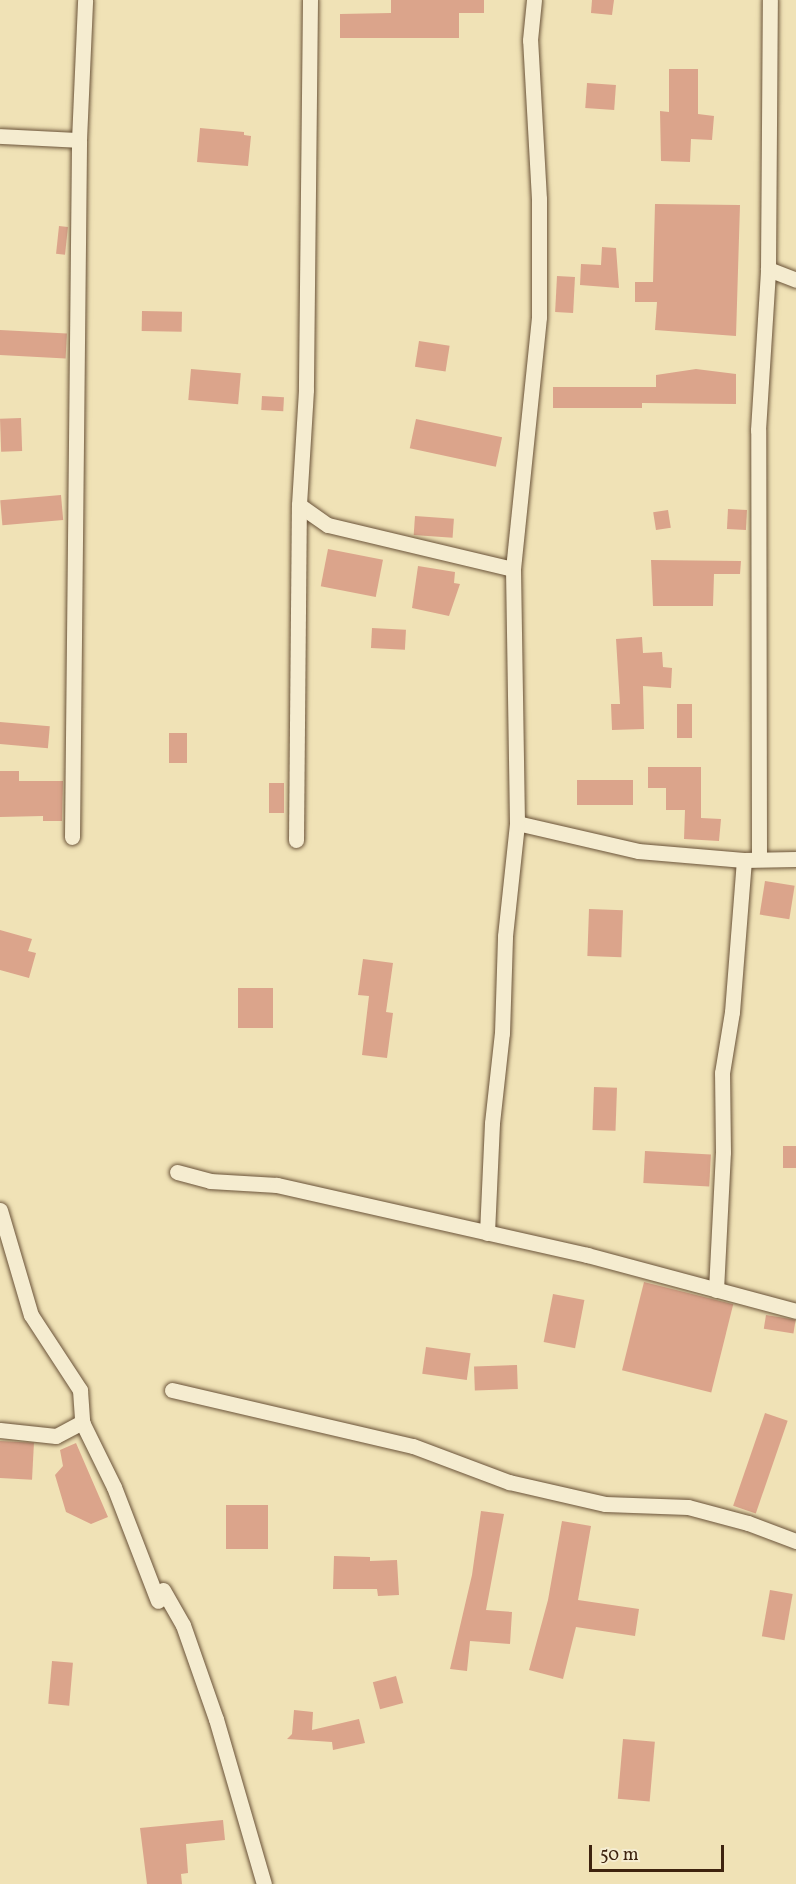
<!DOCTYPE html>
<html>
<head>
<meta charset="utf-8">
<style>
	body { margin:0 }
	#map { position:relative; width:796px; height:1884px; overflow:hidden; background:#f0e2b6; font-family:Vollkorn,serif }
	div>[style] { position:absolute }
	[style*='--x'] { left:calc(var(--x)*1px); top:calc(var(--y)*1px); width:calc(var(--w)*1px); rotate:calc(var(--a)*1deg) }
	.building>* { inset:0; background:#dba48b; transform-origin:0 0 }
	.roads { filter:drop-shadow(0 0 2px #6a5339) drop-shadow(0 0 2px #6a5339) }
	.minor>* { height:15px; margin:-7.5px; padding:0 7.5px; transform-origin:7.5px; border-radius:7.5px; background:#f5ecd0 }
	span { translate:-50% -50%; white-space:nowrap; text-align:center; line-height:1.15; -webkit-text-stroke:4.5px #f5ecd0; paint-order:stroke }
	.scale { position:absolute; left:589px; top:1845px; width:135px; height:27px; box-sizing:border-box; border:3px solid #3e230f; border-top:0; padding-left:8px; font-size:18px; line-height:21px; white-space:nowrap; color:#3e230f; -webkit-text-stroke:4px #f5ecd0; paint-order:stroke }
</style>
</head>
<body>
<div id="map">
	<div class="building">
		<div style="clip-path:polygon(391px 0,484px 0,484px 13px,459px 13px,459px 38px,340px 38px,340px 14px,391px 13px)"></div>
		<div style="clip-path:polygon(592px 0,614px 0,612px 15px,591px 13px)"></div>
		<div style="clip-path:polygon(669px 69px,698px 69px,698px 114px,714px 116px,712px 140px,691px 139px,690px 162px,661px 161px,660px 111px,669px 112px)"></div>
		<div style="left:587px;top:83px;width:29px;height:25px;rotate:4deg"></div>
		<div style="clip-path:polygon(200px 128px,244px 132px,244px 135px,251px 136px,248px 166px,197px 162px)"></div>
		<div style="clip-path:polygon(655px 204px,740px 205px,736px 336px,655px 330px,657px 302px,635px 302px,635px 282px,653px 282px)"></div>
		<div style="left:59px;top:226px;width:9px;height:28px;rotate:6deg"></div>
		<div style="clip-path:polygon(602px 247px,616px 248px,619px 288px,580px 285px,581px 264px,601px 265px)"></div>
		<div style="left:557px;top:276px;width:18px;height:36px;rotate:3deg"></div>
		<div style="left:142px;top:311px;width:40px;height:20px;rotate:1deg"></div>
		<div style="left:0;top:330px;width:67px;height:25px;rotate:3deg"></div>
		<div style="left:419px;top:341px;width:31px;height:26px;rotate:9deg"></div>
		<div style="left:191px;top:369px;width:50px;height:31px;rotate:5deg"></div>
		<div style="clip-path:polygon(696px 369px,736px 374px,736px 404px,642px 403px,642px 408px,553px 408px,553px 387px,656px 387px,656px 375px)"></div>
		<div style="left:262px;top:396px;width:22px;height:14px;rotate:3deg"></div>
		<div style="left:21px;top:418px;width:33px;height:21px;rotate:88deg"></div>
		<div style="left:416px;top:419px;width:88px;height:30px;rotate:12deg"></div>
		<div style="left:61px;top:495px;width:25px;height:61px;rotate:85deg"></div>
		<div style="left:728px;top:509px;width:19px;height:20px;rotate:3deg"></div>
		<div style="left:668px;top:510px;width:18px;height:15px;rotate:81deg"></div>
		<div style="left:415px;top:516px;width:39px;height:19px;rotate:4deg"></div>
		<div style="left:328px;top:549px;width:56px;height:38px;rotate:11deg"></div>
		<div style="clip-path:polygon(651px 560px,741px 561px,740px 574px,714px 574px,713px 606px,653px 606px)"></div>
		<div style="clip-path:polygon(418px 566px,455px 572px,454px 583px,460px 584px,449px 616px,412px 608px)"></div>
		<div style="left:372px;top:628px;width:34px;height:20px;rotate:3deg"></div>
		<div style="clip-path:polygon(642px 637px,643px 653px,662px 652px,663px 667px,672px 668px,671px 688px,643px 686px,644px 729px,612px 730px,611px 704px,620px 704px,616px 639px)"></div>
		<div style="left:677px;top:704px;width:15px;height:34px"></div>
		<div style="left:0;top:722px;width:50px;height:22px;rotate:5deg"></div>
		<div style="left:169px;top:733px;width:18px;height:30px"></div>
		<div style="clip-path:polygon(648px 767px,701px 767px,701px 818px,721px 819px,719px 841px,684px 839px,685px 810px,666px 810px,666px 788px,648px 788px)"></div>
		<div style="clip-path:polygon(0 771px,19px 771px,19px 781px,63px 781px,62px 821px,43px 821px,43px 816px,0 817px)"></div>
		<div style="left:577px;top:780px;width:56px;height:25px"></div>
		<div style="left:269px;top:783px;width:15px;height:30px"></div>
		<div style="left:765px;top:881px;width:30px;height:34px;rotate:9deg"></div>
		<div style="left:589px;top:909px;width:34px;height:47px;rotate:2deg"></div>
		<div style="clip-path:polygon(0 930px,32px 939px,28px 951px,36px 953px,29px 978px,0 970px)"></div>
		<div style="clip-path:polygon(363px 959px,393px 963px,386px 1012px,393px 1013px,387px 1058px,362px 1055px,369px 996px,358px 995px)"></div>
		<div style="left:238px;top:988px;width:35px;height:40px"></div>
		<div style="left:594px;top:1087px;width:23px;height:43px;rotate:2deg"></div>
		<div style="left:783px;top:1146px;width:13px;height:22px"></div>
		<div style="left:645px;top:1151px;width:66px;height:32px;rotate:3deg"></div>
		<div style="left:644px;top:1282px;width:92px;height:91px;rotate:14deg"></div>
		<div style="left:553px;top:1294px;width:32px;height:49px;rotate:11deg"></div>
		<div style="left:766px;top:1315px;width:30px;height:14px;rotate:9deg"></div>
		<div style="left:426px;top:1347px;width:45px;height:27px;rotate:8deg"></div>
		<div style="left:517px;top:1365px;width:24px;height:43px;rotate:88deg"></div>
		<div style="left:765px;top:1413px;width:24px;height:98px;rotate:19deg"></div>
		<div style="left:0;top:1441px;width:34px;height:37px;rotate:3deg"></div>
		<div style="clip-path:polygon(76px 1443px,108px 1517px,91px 1524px,66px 1512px,55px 1475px,63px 1466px,60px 1450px)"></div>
		<div style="left:226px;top:1505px;width:42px;height:44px"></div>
		<div style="clip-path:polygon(481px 1511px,504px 1514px,486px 1610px,512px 1612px,510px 1644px,470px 1641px,467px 1671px,450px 1669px,472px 1575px)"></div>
		<div style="clip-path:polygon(562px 1521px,591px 1526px,578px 1600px,639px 1609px,635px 1636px,576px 1627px,563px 1679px,529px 1670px,548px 1600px)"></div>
		<div style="clip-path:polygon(334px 1556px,370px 1557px,370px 1561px,397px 1560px,399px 1595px,378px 1596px,377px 1589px,333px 1589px)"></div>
		<div style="left:770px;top:1590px;width:23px;height:47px;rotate:10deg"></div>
		<div style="left:52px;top:1661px;width:21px;height:43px;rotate:5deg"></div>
		<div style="left:396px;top:1676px;width:28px;height:24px;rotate:75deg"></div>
		<div style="clip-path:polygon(294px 1710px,313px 1712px,312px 1730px,359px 1719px,365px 1743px,333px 1750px,332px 1742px,287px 1739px,292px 1734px)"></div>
		<div style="left:623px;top:1739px;width:32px;height:60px;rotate:5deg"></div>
		<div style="clip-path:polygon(223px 1820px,225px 1840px,186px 1844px,188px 1873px,181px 1874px,182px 1884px,147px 1884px,140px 1828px)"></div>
	</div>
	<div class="roads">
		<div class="minor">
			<div style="--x:310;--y:0;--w:390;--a:90.6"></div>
			<div style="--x:306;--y:390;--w:115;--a:93.5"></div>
			<div style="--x:299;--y:505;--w:35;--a:35"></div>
			<div style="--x:328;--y:525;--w:190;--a:13.4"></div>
			<div style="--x:0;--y:136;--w:79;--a:2.9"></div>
			<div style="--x:768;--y:269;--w:30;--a:21"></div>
			<div style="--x:517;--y:823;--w:124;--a:13"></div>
			<div style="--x:638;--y:851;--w:106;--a:4.9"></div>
			<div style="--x:744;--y:860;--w:52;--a:-1.1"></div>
			<div style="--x:72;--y:837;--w:697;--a:-89.42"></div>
			<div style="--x:79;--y:140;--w:140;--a:-87.5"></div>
			<div style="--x:296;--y:840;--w:335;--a:-89.5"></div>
			<div style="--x:759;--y:859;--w:429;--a:-90.1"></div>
			<div style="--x:758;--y:430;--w:161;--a:-86.4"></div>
			<div style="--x:768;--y:269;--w:269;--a:-89.6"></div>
			<div style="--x:177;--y:1172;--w:34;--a:15"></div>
			<div style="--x:210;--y:1181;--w:67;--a:3.4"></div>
			<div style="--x:277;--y:1185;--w:318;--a:12.7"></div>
			<div style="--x:587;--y:1255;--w:216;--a:15"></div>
			<div style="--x:0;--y:1210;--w:109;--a:73.6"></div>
			<div style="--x:31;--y:1315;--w:90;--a:56.8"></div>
			<div style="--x:80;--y:1390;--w:32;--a:86"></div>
			<div style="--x:82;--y:1422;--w:72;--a:63.8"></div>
			<div style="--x:114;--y:1487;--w:122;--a:68.9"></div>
			<div style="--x:487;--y:1233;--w:110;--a:-87.4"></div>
			<div style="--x:492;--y:1123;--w:91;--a:-83.7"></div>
			<div style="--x:502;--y:1033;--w:97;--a:-88.2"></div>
			<div style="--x:505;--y:936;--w:114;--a:-83.9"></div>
			<div style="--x:517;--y:823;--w:254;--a:-90.9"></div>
			<div style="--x:513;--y:569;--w:253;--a:-84.1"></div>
			<div style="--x:539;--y:317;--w:118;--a:-90"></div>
			<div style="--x:539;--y:199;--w:159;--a:-93.2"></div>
			<div style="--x:530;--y:40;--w:40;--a:-84.3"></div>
			<div style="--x:716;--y:1290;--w:138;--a:-87.1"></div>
			<div style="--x:723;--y:1152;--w:79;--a:-90.7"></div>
			<div style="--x:722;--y:1073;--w:62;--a:-80.7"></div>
			<div style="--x:732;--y:1012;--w:152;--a:-85.5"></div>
			<div style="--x:172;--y:1390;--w:247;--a:13.1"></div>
			<div style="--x:413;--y:1446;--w:103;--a:20.6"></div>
			<div style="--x:509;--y:1482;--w:98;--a:12.9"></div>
			<div style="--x:605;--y:1504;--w:83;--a:2.1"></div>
			<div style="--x:688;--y:1507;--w:62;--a:14.9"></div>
			<div style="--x:748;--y:1523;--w:51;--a:20.6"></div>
			<div style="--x:0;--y:1430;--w:56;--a:6.1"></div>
			<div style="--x:56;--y:1436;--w:30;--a:-28"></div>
			<div style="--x:163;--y:1590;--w:40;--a:60.3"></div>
			<div style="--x:183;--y:1625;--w:100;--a:70.7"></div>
			<div style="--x:216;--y:1719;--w:172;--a:73.8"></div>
		</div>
	</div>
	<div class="scale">50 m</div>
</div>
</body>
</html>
